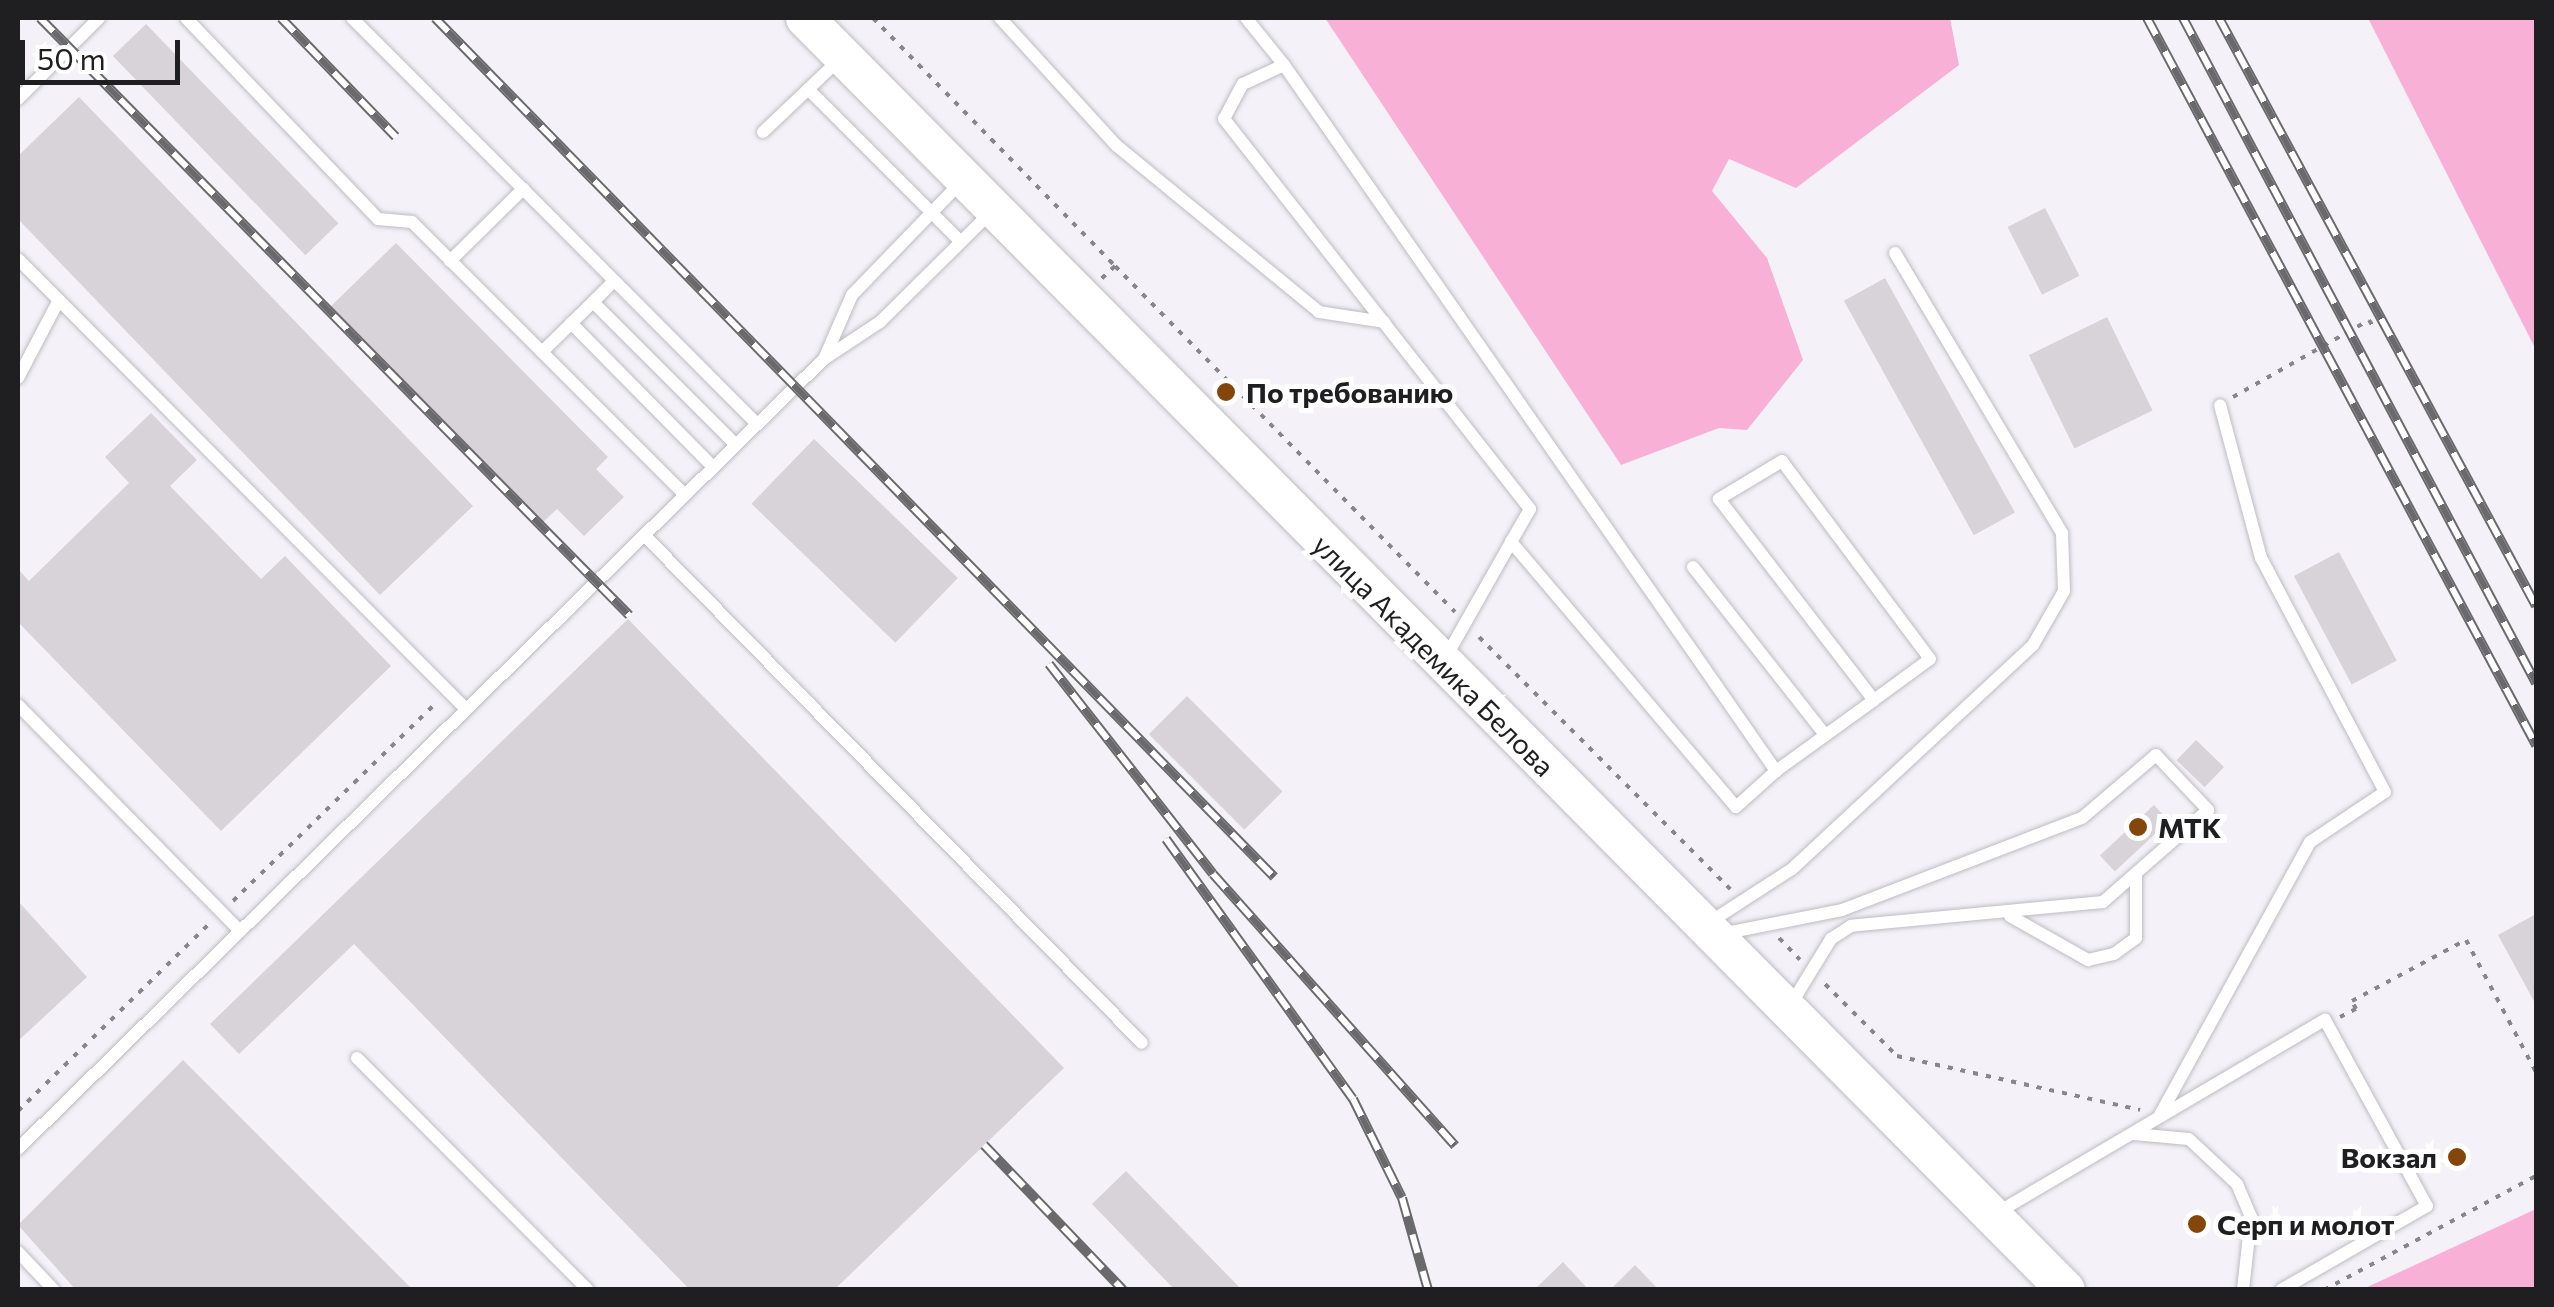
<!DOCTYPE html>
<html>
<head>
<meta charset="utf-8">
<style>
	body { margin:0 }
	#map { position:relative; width:2554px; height:1307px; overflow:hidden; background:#f4f2f8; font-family:Commissioner,sans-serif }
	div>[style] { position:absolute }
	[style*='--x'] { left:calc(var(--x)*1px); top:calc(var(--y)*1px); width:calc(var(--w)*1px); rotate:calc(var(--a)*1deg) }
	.green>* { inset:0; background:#f8b0d7 }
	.building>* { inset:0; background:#d7d3d8; transform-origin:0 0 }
	.path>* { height:4px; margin-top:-2px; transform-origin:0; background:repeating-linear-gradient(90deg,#87868a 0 5px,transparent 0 13px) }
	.roads { filter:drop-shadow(0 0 2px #bebcc2) drop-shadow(0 0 2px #bebcc2) }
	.service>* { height:12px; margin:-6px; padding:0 6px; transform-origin:6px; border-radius:6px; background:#fff }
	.primary>* { height:38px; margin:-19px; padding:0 19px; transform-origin:19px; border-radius:19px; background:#fff }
	.rail>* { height:10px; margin-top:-5px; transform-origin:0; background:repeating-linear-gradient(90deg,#fff 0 19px,#6a696c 0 38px); box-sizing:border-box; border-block:2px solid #6a696c }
	.dots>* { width:28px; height:28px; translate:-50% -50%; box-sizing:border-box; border:5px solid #fff; border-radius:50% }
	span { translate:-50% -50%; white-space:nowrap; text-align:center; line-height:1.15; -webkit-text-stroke:10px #fff; paint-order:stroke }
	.poi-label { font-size:28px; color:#1f1f21; font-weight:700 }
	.left { translate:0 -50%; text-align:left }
	.right { translate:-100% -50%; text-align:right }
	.street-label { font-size:28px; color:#1f1f21 }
	.frame { position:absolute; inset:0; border:20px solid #1f1f21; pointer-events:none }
	.scale { position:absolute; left:20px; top:40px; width:160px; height:45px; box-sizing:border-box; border:5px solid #1f1f21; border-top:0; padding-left:12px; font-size:30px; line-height:35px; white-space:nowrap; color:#1f1f21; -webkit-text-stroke:8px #fff; paint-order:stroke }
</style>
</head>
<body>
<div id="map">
	<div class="green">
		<div style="clip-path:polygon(1325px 18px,1950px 18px,1959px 65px,1796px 188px,1729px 159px,1712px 191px,1767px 258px,1803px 360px,1747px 430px,1719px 428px,1621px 465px)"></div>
		<div style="clip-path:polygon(2368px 18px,2536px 18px,2536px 350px)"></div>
		<div style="clip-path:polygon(2536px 1209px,2536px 1289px,2363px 1289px)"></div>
	</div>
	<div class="building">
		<div style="left:146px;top:24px;width:277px;height:46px;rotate:46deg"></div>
		<div style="clip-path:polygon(79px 97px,473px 506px,380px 595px,18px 219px,18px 156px)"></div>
		<div style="left:2045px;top:208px;width:76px;height:42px;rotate:63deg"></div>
		<div style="clip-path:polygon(396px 243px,608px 457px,596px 469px,624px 497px,584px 536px,557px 509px,542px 523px,329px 308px)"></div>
		<div style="left:1885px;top:278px;width:268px;height:47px;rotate:61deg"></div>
		<div style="left:2107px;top:317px;width:104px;height:87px;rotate:64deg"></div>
		<div style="clip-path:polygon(151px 413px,197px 460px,170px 486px,261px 579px,285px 556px,391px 666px,221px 831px,18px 622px,18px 569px,29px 581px,129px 483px,105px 457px)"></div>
		<div style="left:814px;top:439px;width:200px;height:90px;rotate:44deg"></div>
		<div style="left:2339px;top:552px;width:123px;height:51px;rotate:62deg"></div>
		<div style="clip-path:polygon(628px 619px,1064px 1068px,834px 1290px,690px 1290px,354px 944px,239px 1054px,210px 1024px)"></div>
		<div style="left:1187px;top:696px;width:135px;height:54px;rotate:45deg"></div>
		<div style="left:2196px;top:740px;width:39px;height:28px;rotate:44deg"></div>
		<div style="left:2154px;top:805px;width:22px;height:74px;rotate:47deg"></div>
		<div style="clip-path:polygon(18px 901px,87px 977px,18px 1041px)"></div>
		<div style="clip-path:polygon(2536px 914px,2536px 1005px,2498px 935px)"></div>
		<div style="clip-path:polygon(183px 1060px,413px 1290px,76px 1290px,18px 1225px)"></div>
		<div style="clip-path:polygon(1126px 1171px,1242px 1290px,1175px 1290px,1092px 1204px)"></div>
		<div style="clip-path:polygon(1563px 1262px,1589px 1290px,1534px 1290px)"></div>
		<div style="clip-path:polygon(1635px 1265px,1659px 1290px,1610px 1290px)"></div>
	</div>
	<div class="path">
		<div style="--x:873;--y:18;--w:347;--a:45.7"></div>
		<div style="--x:1115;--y:266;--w:19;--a:137"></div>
		<div style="--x:1115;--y:266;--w:485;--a:45.5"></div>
		<div style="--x:2233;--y:397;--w:156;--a:-29.5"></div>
		<div style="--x:2369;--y:320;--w:9;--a:58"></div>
		<div style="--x:1479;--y:637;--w:356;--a:45.1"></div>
		<div style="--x:233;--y:901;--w:285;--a:-44.3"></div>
		<div style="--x:1779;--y:938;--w:30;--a:46"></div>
		<div style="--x:1825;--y:984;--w:102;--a:45"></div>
		<div style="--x:1897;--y:1056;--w:249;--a:12.5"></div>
		<div style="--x:2340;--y:1017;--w:18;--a:-27"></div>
		<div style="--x:2356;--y:1009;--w:9;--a:-117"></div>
		<div style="--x:2352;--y:1001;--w:129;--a:-28.2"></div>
		<div style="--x:2466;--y:940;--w:149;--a:62.1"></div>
		<div style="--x:18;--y:1111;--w:266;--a:-44.4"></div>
		<div style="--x:2324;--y:1290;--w:241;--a:-28.3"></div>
	</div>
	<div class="roads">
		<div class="service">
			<div style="--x:186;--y:18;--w:278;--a:46.3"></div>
			<div style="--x:378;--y:219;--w:34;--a:5"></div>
			<div style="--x:412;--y:222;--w:386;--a:45"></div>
			<div style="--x:352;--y:18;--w:242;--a:45"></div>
			<div style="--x:1000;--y:18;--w:173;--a:47.6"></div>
			<div style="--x:1117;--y:146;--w:261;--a:39.4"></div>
			<div style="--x:1319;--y:312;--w:66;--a:8.7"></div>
			<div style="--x:1246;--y:18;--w:60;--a:51"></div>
			<div style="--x:808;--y:89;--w:216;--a:45"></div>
			<div style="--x:18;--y:99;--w:115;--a:-45"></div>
			<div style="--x:763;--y:132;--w:108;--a:-43.5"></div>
			<div style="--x:18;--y:259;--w:635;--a:45.13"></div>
			<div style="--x:450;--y:261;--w:103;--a:-44.6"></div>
			<div style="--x:523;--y:189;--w:332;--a:45.1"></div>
			<div style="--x:614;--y:281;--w:30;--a:135"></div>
			<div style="--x:593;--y:302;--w:202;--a:45"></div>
			<div style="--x:571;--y:323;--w:202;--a:45.4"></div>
			<div style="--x:542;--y:352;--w:71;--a:-44.4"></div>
			<div style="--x:825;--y:357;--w:68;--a:-66.5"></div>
			<div style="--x:852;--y:295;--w:157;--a:-46"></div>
			<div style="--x:18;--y:378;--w:88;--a:-62.3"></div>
			<div style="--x:644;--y:535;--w:711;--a:45.57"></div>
			<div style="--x:1693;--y:567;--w:214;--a:51.8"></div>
			<div style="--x:1446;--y:657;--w:132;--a:-60.5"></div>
			<div style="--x:1511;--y:542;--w:38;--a:-60"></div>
			<div style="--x:1530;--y:509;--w:496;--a:-128.1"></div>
			<div style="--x:1224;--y:119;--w:40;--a:-62"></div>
			<div style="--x:1243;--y:84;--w:45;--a:-24.9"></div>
			<div style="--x:1284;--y:65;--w:861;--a:55.13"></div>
			<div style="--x:1776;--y:771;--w:54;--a:138"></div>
			<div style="--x:1736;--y:807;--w:348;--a:-130.3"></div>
			<div style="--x:18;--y:705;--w:317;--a:45.5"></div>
			<div style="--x:1776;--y:771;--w:121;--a:-35.9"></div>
			<div style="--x:1874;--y:700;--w:69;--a:-36.2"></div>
			<div style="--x:1930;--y:659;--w:247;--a:-126.8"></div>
			<div style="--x:1782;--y:461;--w:74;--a:148.9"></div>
			<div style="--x:1719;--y:499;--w:254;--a:52.4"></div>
			<div style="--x:2010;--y:916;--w:90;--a:29.4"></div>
			<div style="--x:2088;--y:960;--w:27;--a:-13"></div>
			<div style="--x:2114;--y:954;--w:27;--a:-36"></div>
			<div style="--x:2136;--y:938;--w:62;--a:-90"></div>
			<div style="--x:1710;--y:922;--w:98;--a:-32.9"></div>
			<div style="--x:1792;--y:869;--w:329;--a:-42.9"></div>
			<div style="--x:2033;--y:645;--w:62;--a:-60.1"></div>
			<div style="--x:2064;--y:591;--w:58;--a:-92"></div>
			<div style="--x:2062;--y:533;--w:326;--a:-120.8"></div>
			<div style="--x:1721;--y:934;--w:123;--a:-11.2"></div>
			<div style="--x:1842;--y:910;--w:257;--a:-21"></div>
			<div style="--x:2082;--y:818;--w:97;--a:-40.4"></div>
			<div style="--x:2156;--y:755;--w:76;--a:46.6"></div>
			<div style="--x:2208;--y:810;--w:140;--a:138.8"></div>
			<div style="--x:2103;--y:902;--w:253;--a:174.6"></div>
			<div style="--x:1851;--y:926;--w:24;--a:147"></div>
			<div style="--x:1831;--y:939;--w:79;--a:121.5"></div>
			<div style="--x:357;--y:1058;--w:327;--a:45.1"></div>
			<div style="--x:2160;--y:1115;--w:311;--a:-61.2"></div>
			<div style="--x:2310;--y:842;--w:90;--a:-33.7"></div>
			<div style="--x:2385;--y:792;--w:265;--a:-117.9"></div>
			<div style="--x:2261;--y:558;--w:158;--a:-105"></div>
			<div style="--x:2134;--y:1134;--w:55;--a:5.2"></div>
			<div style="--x:2189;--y:1139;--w:66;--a:43.2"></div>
			<div style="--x:2237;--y:1184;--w:36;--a:67"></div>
			<div style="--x:2251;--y:1217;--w:73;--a:96.3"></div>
			<div style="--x:18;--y:1149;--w:1129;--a:-44.43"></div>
			<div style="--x:824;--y:359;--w:67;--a:-33.5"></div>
			<div style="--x:880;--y:322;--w:156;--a:-44.7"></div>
			<div style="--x:1995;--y:1214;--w:383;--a:-30.5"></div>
			<div style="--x:2325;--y:1020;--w:212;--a:61.3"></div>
			<div style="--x:2427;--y:1206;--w:168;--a:150.1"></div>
			<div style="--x:18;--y:1252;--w:52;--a:46.5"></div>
		</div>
		<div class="primary">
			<div style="--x:805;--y:18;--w:1791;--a:45.25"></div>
		</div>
	</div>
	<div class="rail">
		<div style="--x:40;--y:18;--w:839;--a:45.39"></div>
		<div style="--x:281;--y:18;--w:165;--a:46"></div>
		<div style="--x:435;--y:18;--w:1201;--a:45.67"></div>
		<div style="--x:2147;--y:18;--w:825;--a:61.85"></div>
		<div style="--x:2183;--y:18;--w:753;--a:62.04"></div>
		<div style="--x:2219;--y:18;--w:668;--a:61.67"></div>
		<div style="--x:1049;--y:664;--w:266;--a:52"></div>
		<div style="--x:1213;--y:874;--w:364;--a:48.3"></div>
		<div style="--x:1166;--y:839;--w:320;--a:54.3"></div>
		<div style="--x:1353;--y:1099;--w:110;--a:63.7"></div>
		<div style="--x:1402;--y:1198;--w:96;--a:74.2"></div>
		<div style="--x:984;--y:1145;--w:201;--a:46.2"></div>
	</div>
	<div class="dots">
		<div style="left:1226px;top:392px;background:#85460c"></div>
		<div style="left:2138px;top:827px;background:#85460c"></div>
		<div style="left:2457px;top:1157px;background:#85460c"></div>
		<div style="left:2197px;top:1224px;background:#85460c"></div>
	</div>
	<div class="poi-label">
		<span class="left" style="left:1246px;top:392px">По требованию</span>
		<span class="left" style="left:2158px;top:827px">МТК</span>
		<span class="right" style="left:2437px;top:1157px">Вокзал</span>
		<span class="left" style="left:2217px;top:1224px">Серп и молот</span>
	</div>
	<div class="street-label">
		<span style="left:1434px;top:655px;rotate:45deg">улица Академика Белова</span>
	</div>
	<div class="frame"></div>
	<div class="scale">50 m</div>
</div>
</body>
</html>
